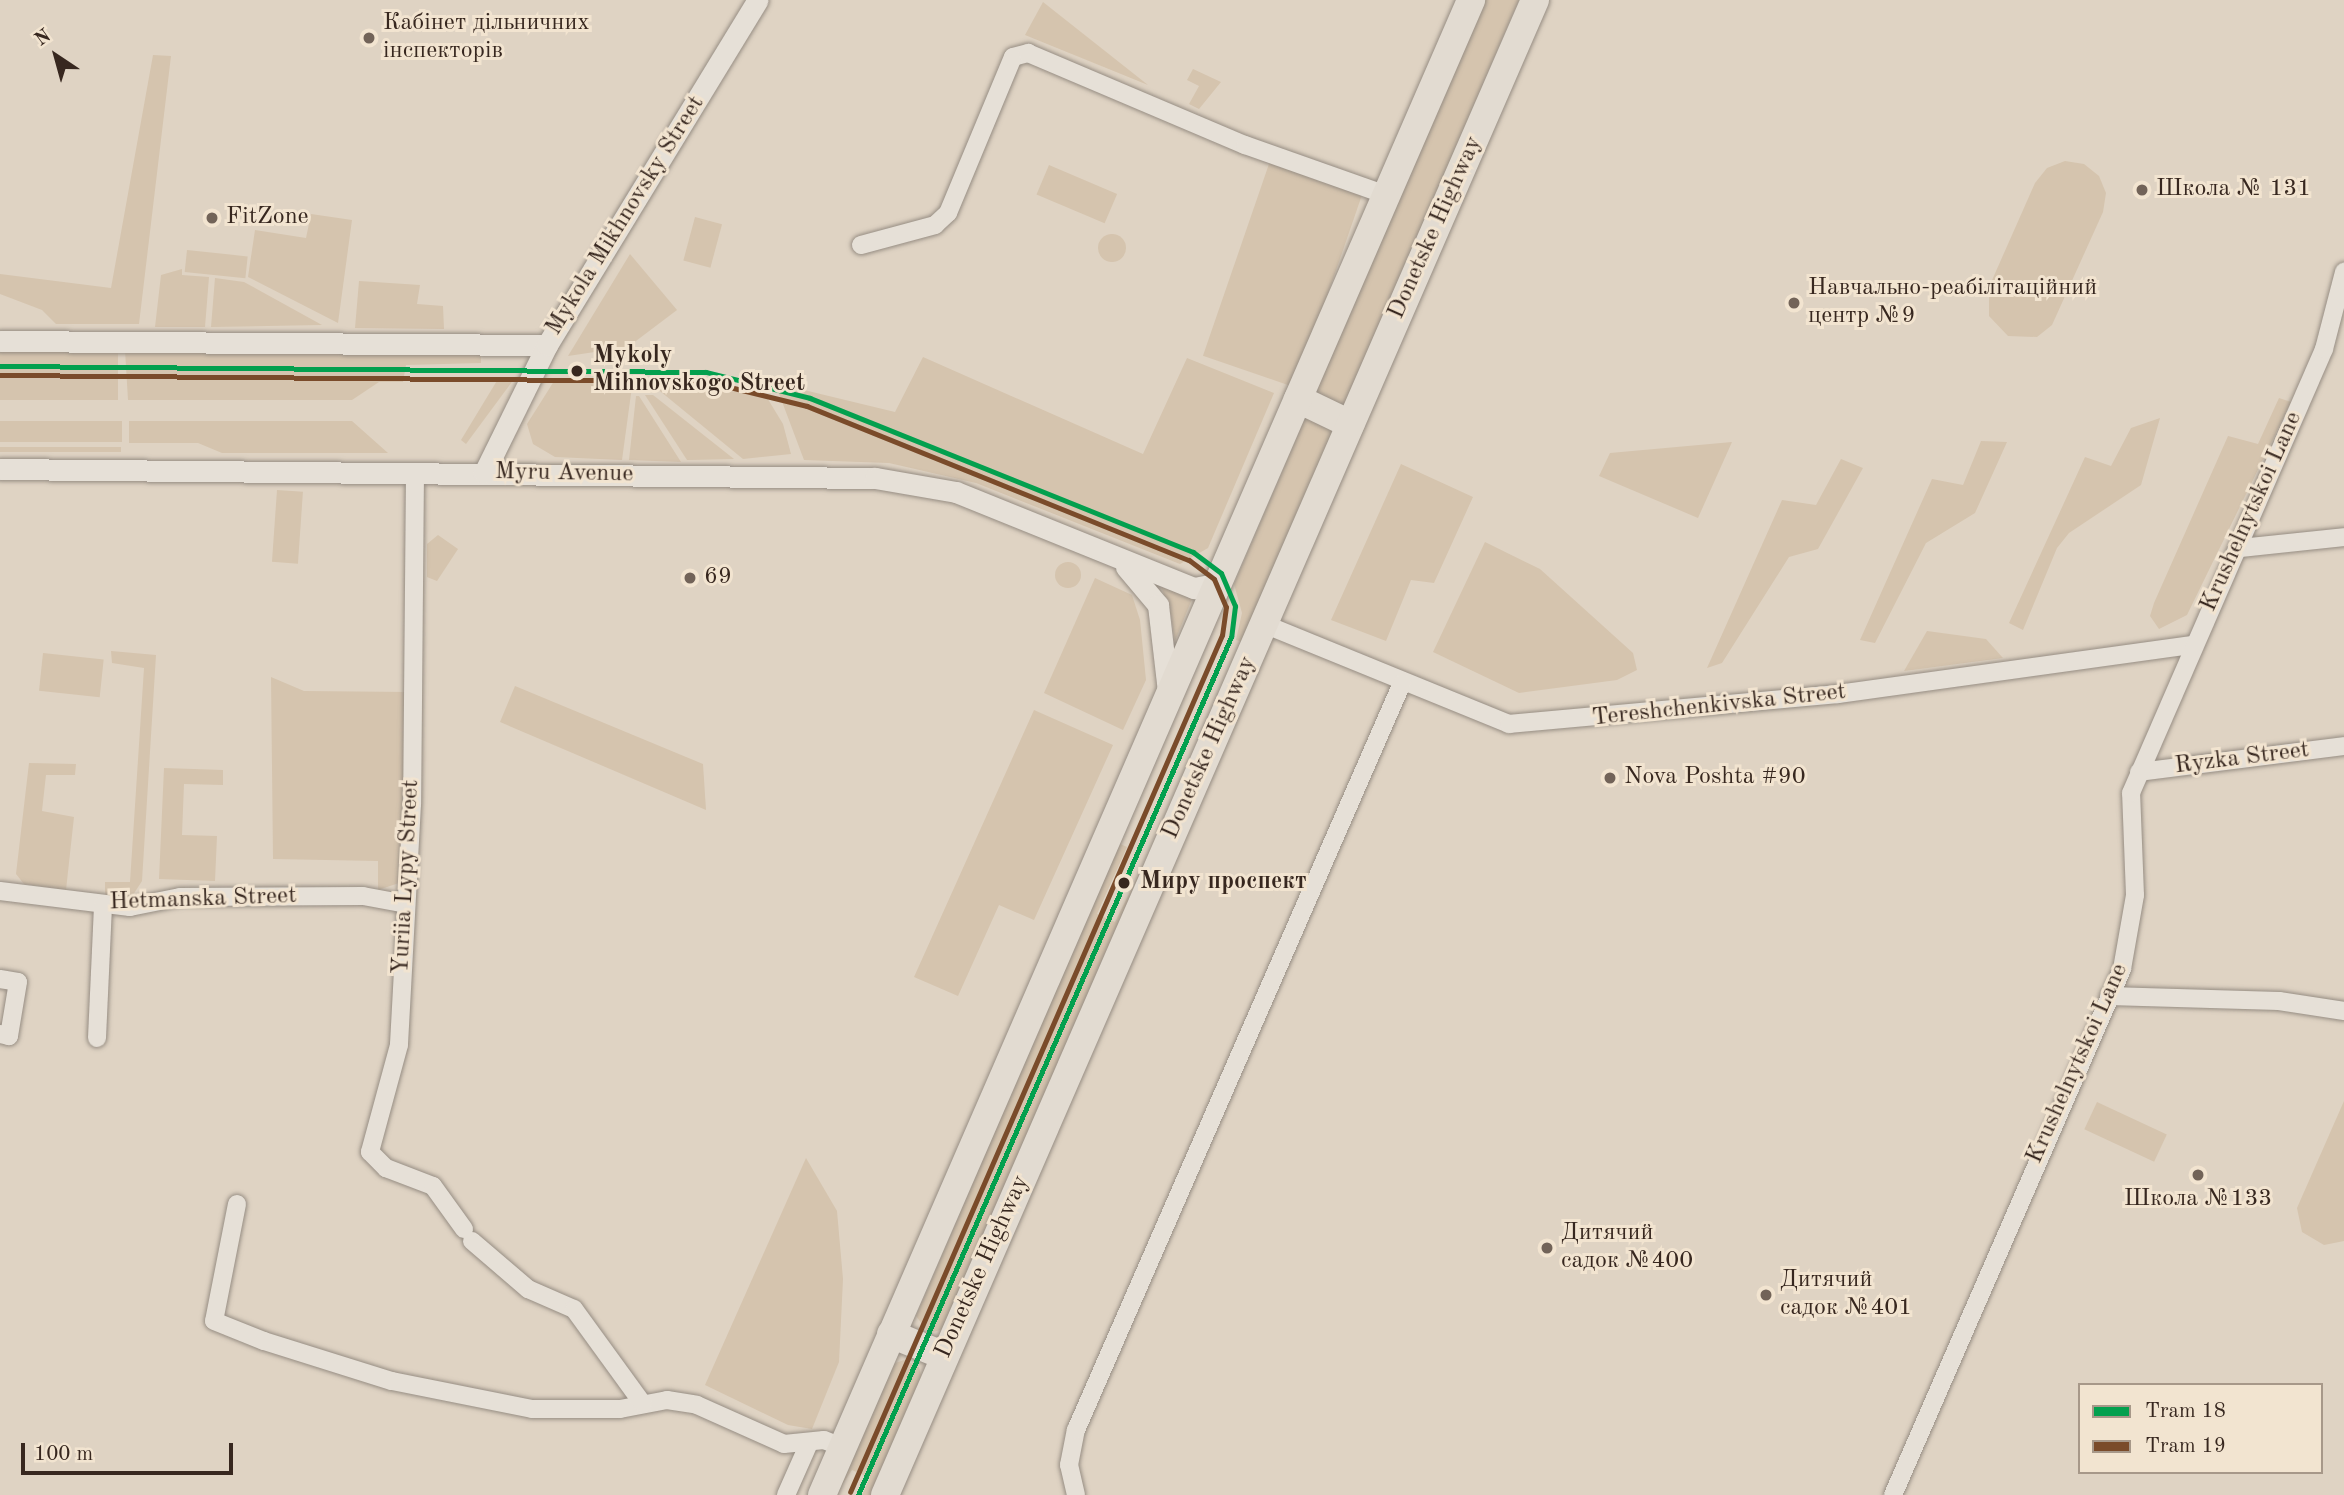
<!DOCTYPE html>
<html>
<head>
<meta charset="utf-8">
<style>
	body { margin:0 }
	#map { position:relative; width:2344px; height:1495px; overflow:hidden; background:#dfd3c3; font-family:"Old Standard TT",serif }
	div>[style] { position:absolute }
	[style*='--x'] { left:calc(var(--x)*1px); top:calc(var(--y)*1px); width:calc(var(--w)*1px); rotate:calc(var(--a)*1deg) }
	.green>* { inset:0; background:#d5c4ae; transform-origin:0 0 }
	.round { border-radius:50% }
	.roads { filter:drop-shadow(0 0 2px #968d83) drop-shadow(0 0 2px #968d83) }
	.minor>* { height:18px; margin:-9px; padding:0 9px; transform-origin:9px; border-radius:9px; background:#e6e0d7 }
	.tertiary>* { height:21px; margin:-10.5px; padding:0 10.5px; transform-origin:10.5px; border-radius:10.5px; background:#e6e0d7 }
	.trunk>* { height:28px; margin:-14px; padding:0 14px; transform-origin:14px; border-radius:14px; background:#e2dbd1 }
	.tram-1>* { height:5px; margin:-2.5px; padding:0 2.5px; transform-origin:2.5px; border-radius:2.5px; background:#03a04e }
	.tram-2>* { height:5px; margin:-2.5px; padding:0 2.5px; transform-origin:2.5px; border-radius:2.5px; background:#7a4b2a }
	.dots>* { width:19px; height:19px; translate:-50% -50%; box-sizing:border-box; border:4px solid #f2e4d0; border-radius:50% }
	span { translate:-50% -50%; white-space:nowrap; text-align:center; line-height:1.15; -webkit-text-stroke:6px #f2e4d0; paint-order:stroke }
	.poi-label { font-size:24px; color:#37271f }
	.left { translate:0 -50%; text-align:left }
	.street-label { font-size:24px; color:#37271f }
	.stop-label { font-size:24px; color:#37271f; font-weight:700 }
	.legend { position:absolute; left:2078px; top:1383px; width:245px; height:91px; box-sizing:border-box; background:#f2e4d0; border:2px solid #a79889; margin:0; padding:9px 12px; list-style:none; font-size:21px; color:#37271f }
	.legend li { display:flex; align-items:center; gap:14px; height:35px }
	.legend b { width:35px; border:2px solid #a79889 }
	.north { position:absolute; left:21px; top:21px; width:70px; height:70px; -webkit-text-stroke:5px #f2e4d0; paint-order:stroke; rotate:324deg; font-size:19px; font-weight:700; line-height:28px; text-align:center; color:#37271f }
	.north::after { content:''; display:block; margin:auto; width:24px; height:32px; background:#37271f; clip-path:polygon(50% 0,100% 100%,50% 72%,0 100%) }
	.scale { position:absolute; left:21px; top:1443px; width:212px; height:32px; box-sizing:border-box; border:4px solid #37271f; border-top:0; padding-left:9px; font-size:21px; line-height:24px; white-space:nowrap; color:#37271f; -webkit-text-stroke:5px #f2e4d0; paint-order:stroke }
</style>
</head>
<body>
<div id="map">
	<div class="green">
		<div style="clip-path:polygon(1484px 0,1519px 0,1243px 642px,1236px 640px,1242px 613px,1234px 584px)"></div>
		<div style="clip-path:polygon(1043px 2px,1148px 85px,1025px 35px)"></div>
		<div style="clip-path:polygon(153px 55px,171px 56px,139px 324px,56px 324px,42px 310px,0 294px,0 274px,111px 288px)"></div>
		<div style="clip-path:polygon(1193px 69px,1221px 82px,1199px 109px,1189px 104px,1199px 86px,1187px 80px)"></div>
		<div style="left:1270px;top:161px;width:98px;height:206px;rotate:19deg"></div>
		<div style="clip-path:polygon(2065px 161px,2084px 164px,2099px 176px,2106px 193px,2103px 212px,2052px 325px,2037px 337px,2008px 336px,1989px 316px,1989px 287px,2035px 183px,2047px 168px)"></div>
		<div style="left:1049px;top:165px;width:74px;height:32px;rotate:23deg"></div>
		<div style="clip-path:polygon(311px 214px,352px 220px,338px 323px,248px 277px,255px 230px,306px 238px)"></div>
		<div style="left:695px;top:217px;width:28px;height:45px;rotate:15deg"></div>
		<div class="round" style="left:1098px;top:234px;width:28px;height:28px"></div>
		<div style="left:187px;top:250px;width:61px;height:22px;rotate:6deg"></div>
		<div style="clip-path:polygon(630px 254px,677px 310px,628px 347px,568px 356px)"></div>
		<div style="clip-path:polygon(182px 269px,182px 275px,209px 277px,205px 327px,155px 327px,161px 275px)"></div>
		<div style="clip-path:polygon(215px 278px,244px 282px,322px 325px,211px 327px)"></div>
		<div style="clip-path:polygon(359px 281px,420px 285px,417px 304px,443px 306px,444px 329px,355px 328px)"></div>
		<div style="left:0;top:349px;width:118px;height:51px"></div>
		<div style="clip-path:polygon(125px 350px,481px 350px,481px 363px,406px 365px,403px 382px,379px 382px,352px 400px,128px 400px)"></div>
		<div style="clip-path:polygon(923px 357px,1143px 454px,1187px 358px,1274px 393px,1208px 548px,1180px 564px,976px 483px,889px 463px,804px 460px,775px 383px,895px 412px)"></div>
		<div style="clip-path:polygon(556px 378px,633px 379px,622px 460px,555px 457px,533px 444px,527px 424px)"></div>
		<div style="clip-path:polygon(644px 378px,766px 396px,783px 424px,791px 454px,743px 459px)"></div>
		<div style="clip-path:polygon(498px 379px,514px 379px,466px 444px,461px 440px)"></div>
		<div style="clip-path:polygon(645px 395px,653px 395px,734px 459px,687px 460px)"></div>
		<div style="clip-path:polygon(636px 396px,639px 396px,681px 462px,629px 460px)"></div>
		<div style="clip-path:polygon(2279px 398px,2291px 402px,2187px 615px,2159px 629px,2150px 616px,2154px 603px,2228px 436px,2258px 444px)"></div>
		<div style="clip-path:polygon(2160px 418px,2141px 485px,2069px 533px,2057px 548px,2023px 630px,2009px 623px,2085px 457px,2111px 466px,2131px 428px)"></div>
		<div style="left:0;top:421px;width:122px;height:21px"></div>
		<div style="clip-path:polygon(129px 421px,352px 421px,388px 453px,222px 453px,198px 443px,129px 443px)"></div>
		<div style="clip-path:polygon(1981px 441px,2007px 442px,1975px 513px,1926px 543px,1875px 643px,1860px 640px,1932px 479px,1963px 485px)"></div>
		<div style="clip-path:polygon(1732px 442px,1698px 518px,1599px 476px,1610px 453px)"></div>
		<div style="left:0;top:447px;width:121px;height:5px"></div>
		<div style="clip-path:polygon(1841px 459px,1863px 468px,1818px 549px,1789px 557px,1722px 663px,1707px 668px,1782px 500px,1816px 505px)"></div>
		<div style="clip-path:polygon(1401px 464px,1473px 497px,1434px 583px,1411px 580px,1386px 641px,1331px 620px)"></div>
		<div style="left:277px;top:490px;width:26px;height:72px;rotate:4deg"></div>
		<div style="clip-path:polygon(438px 535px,458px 549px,437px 581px,427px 577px,427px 544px)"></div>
		<div style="clip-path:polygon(1485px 542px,1540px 569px,1633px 653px,1637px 670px,1617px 680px,1519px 693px,1433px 652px)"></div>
		<div class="round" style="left:1055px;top:562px;width:26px;height:26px"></div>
		<div style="clip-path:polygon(1095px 578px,1132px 595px,1140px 620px,1146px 680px,1123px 730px,1044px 693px)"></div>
		<div style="clip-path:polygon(1159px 579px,1194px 594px,1175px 641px,1171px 616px)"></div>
		<div style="clip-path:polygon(1927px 631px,1986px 639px,2003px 658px,1904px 671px)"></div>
		<div style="clip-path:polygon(111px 651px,156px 655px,142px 881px,131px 898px,105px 896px,105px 882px,130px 882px,144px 668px,112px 663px)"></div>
		<div style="left:43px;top:653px;width:61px;height:38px;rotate:6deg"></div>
		<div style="clip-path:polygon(271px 677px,304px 691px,408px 692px,399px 883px,378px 890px,378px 861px,273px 859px)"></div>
		<div style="clip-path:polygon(515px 686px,703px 764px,706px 810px,500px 722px)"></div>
		<div style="clip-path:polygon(1034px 710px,1113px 745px,1034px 920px,999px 905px,958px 996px,914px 977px)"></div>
		<div style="clip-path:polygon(29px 763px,76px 764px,75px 775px,46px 775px,42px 811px,74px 817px,66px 890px,24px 884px,16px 874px)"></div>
		<div style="clip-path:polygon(164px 768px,223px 770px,223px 785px,184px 784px,182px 835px,217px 836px,215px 881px,159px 879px)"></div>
		<div style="clip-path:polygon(1118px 843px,1127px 847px,1097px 914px,1115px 922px,1149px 854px,944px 1329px,929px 1333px,916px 1316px)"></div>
		<div style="clip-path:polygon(2344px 1101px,2344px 1241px,2324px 1245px,2302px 1232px,2297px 1208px)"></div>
		<div style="left:2097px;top:1102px;width:77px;height:30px;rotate:25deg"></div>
		<div style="clip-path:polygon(806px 1158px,837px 1211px,843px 1279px,839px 1362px,812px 1429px,788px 1425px,705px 1385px)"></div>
		<div style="clip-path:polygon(904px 1360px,919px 1367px,922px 1379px,871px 1495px,862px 1495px,870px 1478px,852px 1470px,835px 1495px,893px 1364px)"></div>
	</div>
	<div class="roads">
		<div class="minor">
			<div style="--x:861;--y:245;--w:77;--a:-15.1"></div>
			<div style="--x:935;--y:225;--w:18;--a:-43"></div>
			<div style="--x:948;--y:213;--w:169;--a:-67.4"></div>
			<div style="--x:1013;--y:57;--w:16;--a:-15"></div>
			<div style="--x:1028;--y:53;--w:236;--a:23"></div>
			<div style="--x:1245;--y:145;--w:150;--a:19.5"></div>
			<div style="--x:415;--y:472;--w:332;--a:90.5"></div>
			<div style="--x:412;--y:804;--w:241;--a:93.1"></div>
			<div style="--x:399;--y:1045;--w:111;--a:105.2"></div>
			<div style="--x:370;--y:1152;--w:23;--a:45"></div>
			<div style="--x:386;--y:1168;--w:50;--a:21"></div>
			<div style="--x:433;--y:1186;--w:53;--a:54.2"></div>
			<div style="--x:2240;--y:548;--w:105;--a:-6"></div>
			<div style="--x:1264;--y:624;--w:265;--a:22.2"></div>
			<div style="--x:1509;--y:724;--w:330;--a:-5.2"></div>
			<div style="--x:1838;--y:694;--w:356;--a:-7.9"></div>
			<div style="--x:2139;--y:772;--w:207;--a:-7.2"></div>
			<div style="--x:0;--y:891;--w:131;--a:7"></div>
			<div style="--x:130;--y:907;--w:51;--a:-11.3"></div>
			<div style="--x:180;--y:897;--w:183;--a:-0.3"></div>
			<div style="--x:363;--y:896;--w:44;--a:10.5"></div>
			<div style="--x:0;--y:979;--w:18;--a:9"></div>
			<div style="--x:18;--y:982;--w:55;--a:99.5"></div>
			<div style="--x:9;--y:1036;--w:9;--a:-167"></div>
			<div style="--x:2109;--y:996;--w:170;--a:1.7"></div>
			<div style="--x:2279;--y:1001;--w:66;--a:8.7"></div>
			<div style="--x:97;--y:1038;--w:133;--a:-87.4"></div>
			<div style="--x:237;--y:1204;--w:119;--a:101.1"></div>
			<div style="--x:214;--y:1321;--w:54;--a:21.8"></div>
			<div style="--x:264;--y:1341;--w:134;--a:17.4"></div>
			<div style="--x:392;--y:1381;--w:143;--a:11.3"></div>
			<div style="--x:532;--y:1409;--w:88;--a:0"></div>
			<div style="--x:620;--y:1409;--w:48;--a:-10.8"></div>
			<div style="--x:667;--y:1400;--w:30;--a:9"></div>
			<div style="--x:697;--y:1405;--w:95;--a:24.1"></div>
			<div style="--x:784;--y:1444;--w:40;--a:-5.7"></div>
			<div style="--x:824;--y:1440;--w:19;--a:21"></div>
			<div style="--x:472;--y:1241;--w:74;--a:40.6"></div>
			<div style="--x:528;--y:1289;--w:50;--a:23.5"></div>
			<div style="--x:574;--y:1309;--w:117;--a:54"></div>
			<div style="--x:786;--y:1495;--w:57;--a:-66.1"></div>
			<div style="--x:1076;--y:1495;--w:31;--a:-103"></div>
			<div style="--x:1069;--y:1465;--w:36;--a:-79"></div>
			<div style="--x:1076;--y:1430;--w:815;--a:-66.42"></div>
			<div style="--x:1893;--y:1495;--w:574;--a:-66.47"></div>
			<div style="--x:2122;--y:969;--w:75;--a:-80"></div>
			<div style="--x:2135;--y:895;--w:102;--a:-92.2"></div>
			<div style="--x:2131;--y:793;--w:484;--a:-66.5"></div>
			<div style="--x:2324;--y:349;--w:80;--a:-75.4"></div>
		</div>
		<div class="tertiary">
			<div style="--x:0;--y:341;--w:547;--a:0.42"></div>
			<div style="--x:0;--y:469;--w:875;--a:0.59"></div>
			<div style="--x:875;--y:478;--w:82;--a:9.8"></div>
			<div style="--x:956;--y:492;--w:257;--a:22"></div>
			<div style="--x:1194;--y:588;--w:21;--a:-11"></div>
			<div style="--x:484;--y:473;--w:143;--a:-63.8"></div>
			<div style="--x:547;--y:345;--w:404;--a:-58.6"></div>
			<div style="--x:1126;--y:567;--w:50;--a:49.9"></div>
			<div style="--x:1158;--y:605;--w:88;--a:83.4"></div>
		</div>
		<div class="trunk">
			<div style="--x:1298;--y:399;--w:58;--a:25.7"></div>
			<div style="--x:891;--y:1334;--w:58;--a:22.2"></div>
			<div style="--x:822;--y:1495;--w:1630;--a:-66.53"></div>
			<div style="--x:885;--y:1495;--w:1630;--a:-66.5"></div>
		</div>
	</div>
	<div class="tram-1">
		<div style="--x:0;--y:366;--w:706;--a:0.49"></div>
		<div style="--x:706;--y:372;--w:107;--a:14"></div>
		<div style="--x:810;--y:398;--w:413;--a:21.9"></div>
		<div style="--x:1193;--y:552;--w:35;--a:37"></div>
		<div style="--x:1221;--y:573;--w:36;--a:67"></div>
		<div style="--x:1235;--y:606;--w:31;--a:97"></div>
		<div style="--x:1231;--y:637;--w:936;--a:113.5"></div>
	</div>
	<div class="tram-2">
		<div style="--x:0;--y:375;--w:705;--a:0.49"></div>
		<div style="--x:705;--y:381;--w:105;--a:13.8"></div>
		<div style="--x:807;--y:406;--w:412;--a:22"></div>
		<div style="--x:1189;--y:560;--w:31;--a:37"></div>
		<div style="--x:1214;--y:579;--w:30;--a:67"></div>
		<div style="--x:1226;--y:607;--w:28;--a:98"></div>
		<div style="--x:1222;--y:635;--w:934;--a:113.46"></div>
	</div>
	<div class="dots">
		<div style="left:369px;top:38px;background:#726358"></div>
		<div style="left:2142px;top:190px;background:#726358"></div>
		<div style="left:212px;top:218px;background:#726358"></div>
		<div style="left:1794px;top:303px;background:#726358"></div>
		<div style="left:577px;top:371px;background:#37271f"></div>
		<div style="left:690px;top:578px;background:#726358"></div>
		<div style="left:1610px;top:778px;background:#726358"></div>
		<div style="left:1124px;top:883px;background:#37271f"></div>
		<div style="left:2198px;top:1175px;background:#726358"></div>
		<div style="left:1547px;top:1248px;background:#726358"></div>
		<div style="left:1766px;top:1295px;background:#726358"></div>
	</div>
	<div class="poi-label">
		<span class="left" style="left:383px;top:38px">Кабінет дільничних<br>інспекторів</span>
		<span class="left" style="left:2156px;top:190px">Школа № 131</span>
		<span class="left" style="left:226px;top:218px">FitZone</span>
		<span class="left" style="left:1808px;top:303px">Навчально-реабілітаційний<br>центр №9</span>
		<span class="left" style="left:704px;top:578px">69</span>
		<span class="left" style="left:1624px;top:778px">Nova Poshta #90</span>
		<span style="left:2198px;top:1200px">Школа №133</span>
		<span class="left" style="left:1561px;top:1248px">Дитячий<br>садок №400</span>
		<span class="left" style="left:1780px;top:1295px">Дитячий<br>садок №401</span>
	</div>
	<div class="street-label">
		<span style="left:626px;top:216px;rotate:-58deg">Mykola Mikhnovsky Street</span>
		<span style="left:1436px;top:228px;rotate:-66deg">Donetske Highway</span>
		<span style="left:564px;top:474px;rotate:1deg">Myru Avenue</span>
		<span style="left:2252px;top:512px;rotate:-66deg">Krushelnytskoi Lane</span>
		<span style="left:1719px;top:706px;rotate:-6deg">Tereshchenkivska Street</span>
		<span style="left:1210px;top:748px;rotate:-66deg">Donetske Highway</span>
		<span style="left:2242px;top:759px;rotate:-7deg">Ryzka Street</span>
		<span style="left:407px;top:877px;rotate:-87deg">Yuriia Lypy Street</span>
		<span style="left:203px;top:900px;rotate:-2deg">Hetmanska Street</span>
		<span style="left:2078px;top:1064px;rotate:-66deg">Krushelnytskoi Lane</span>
		<span style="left:983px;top:1267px;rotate:-66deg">Donetske Highway</span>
	</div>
	<div class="stop-label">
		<span class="left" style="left:593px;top:371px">Mykoly<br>Mihnovskogo Street</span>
		<span class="left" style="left:1140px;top:883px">Миру проспект</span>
	</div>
	<ul class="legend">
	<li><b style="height:9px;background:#03a04e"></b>Tram 18</li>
	<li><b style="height:9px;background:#7a4b2a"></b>Tram 19</li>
	</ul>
	<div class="north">N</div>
	<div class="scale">100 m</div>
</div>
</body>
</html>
